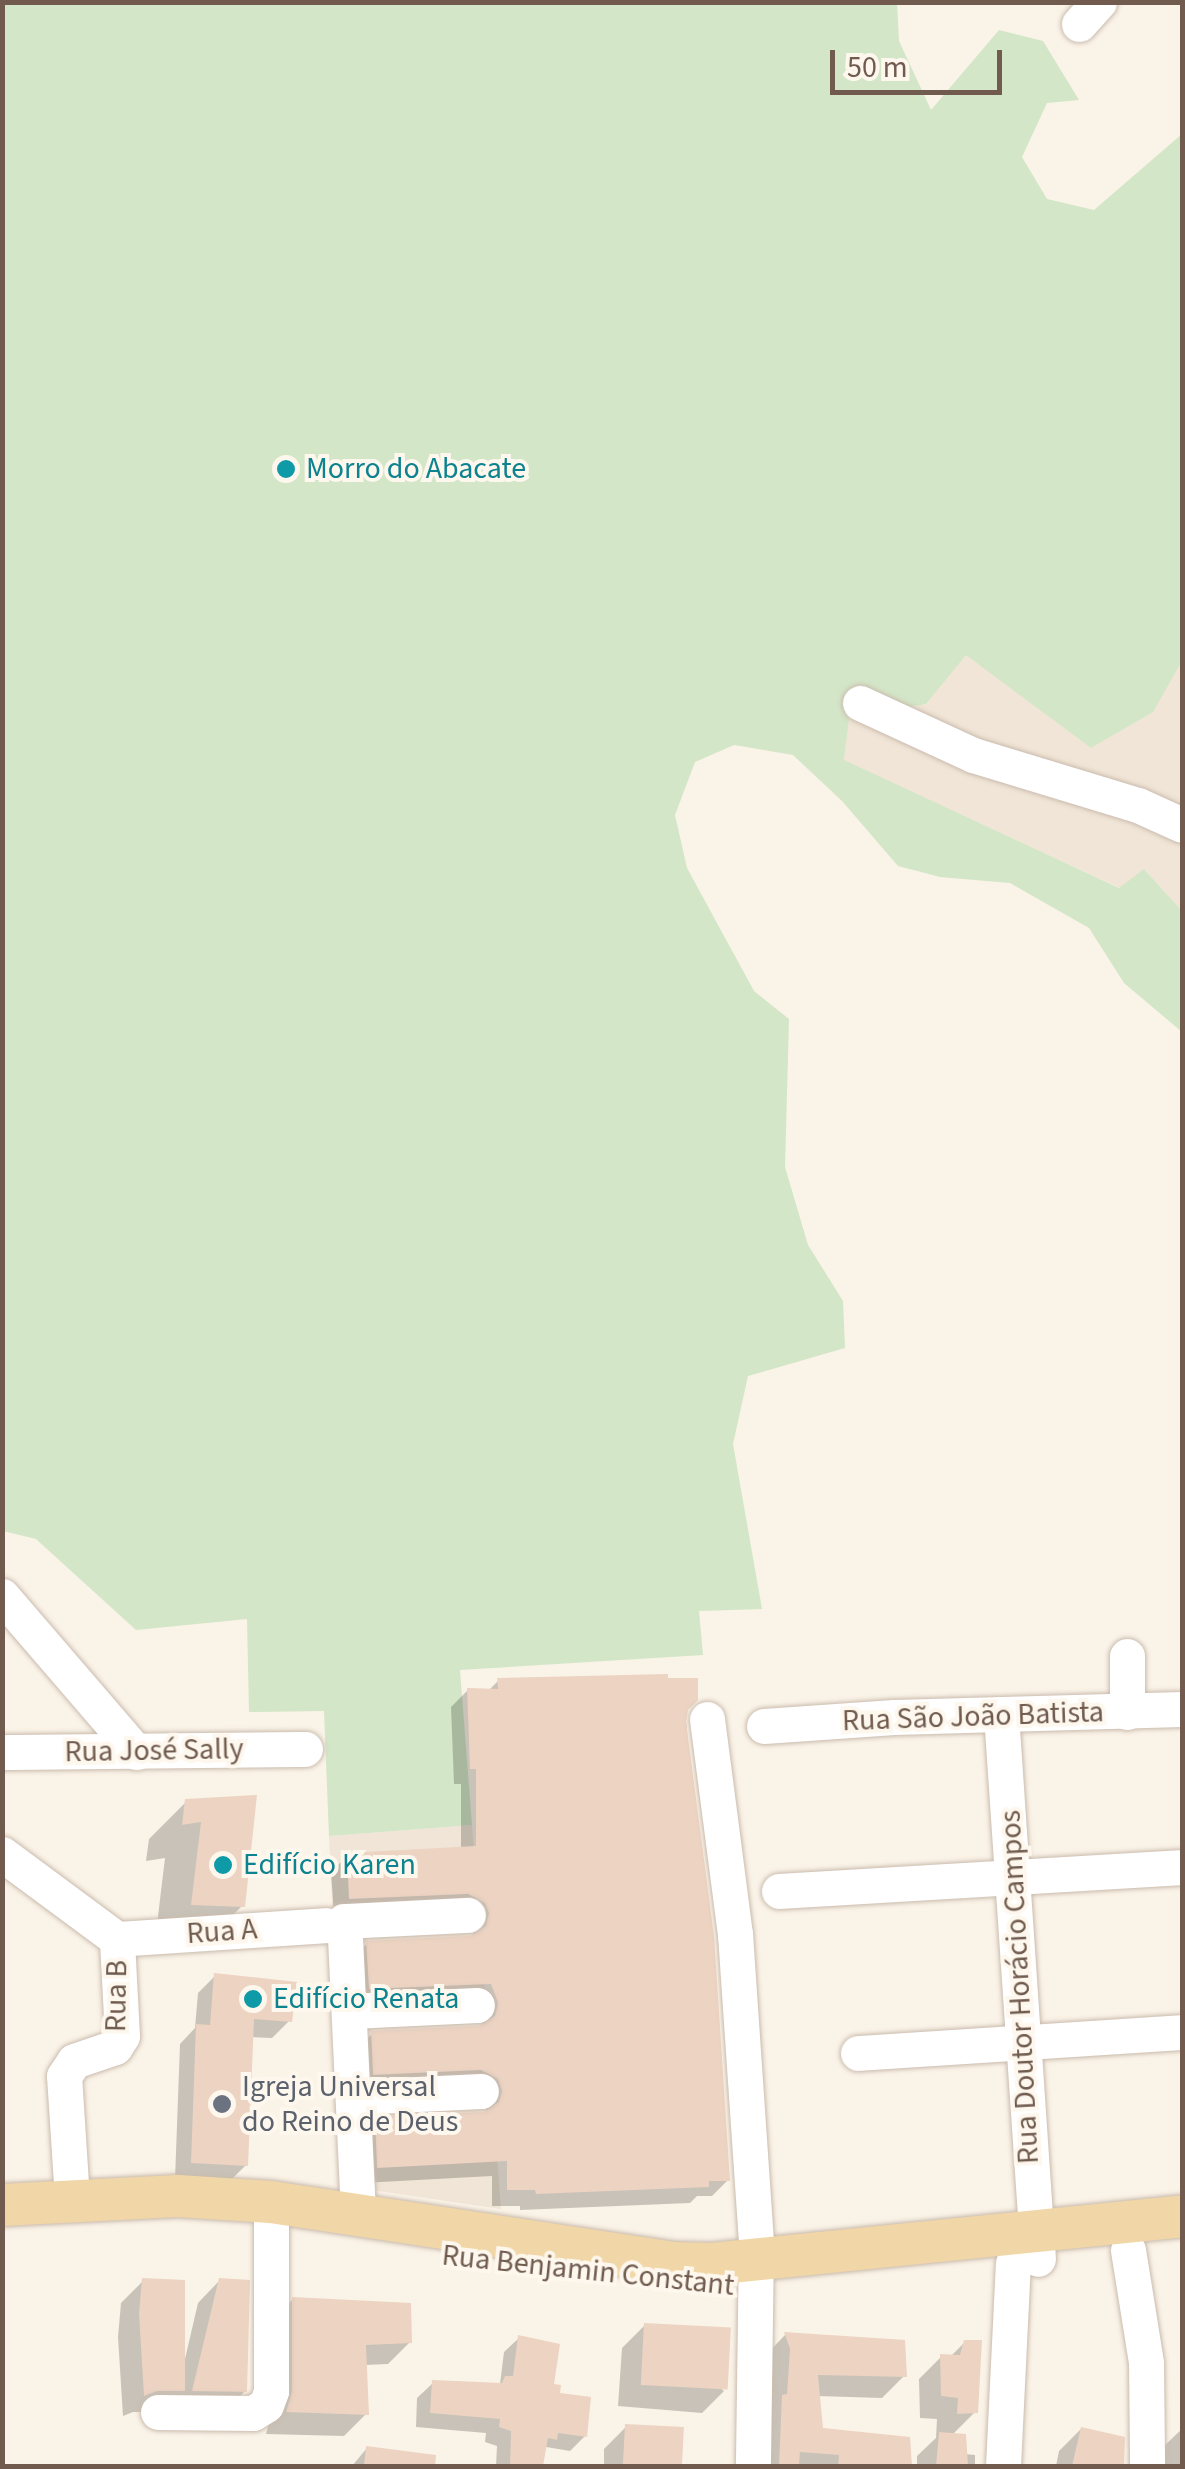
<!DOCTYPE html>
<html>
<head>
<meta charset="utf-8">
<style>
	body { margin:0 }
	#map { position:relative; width:1185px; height:2469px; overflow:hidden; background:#faf3e7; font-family:"Source Sans 3",sans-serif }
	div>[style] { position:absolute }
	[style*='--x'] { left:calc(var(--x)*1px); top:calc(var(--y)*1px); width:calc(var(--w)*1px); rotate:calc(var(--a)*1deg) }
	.residential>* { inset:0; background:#f0e5d6 }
	.green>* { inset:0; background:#d3e6c7 }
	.shadow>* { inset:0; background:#0003 }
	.building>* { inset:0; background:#ecd3c2; transform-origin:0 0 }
	.roads { filter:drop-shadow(0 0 2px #cabbae) drop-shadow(0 0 2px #cabbae) }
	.minor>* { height:35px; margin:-17.5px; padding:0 17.5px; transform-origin:17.5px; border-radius:17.5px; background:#fff }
	.major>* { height:42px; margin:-21px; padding:0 21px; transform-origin:21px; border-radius:21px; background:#f1d7a7 }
	.dots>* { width:28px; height:28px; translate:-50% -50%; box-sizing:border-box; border:5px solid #fdf7ed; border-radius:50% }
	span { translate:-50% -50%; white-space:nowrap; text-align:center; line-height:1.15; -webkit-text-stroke:8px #fdf7ed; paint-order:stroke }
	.culture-label { font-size:30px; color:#0d838f }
	.left { translate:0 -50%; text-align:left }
	.street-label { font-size:30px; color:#705b4e }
	.worship-label { font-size:30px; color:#5b616d }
	.frame { position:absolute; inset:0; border:5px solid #705b4e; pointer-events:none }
	.scale { position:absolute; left:830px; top:50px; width:172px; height:45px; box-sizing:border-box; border:5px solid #705b4e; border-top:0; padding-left:12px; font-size:30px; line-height:35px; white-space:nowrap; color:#705b4e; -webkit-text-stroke:8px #fdf7ed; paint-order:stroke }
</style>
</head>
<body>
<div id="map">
	<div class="residential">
		<div style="clip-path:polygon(966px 654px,1091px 748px,1152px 712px,1182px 661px,1182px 911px,1145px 870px,1120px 888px,844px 761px,848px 718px,926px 704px)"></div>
		<div style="clip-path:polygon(472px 1825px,501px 2209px,345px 2186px,329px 1836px)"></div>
	</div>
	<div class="green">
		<div style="clip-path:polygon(3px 3px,897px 3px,899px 41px,931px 110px,999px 30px,1043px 41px,1079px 100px,1047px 103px,1022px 157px,1047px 199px,1094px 210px,1182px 134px,1182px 661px,1153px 712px,1091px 748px,966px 655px,926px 704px,849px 718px,844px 760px,1119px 888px,1144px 869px,1182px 911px,1182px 1032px,1124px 983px,1089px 928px,1010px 883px,940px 877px,898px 866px,842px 801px,793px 755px,734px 745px,695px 762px,675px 815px,687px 868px,754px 991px,789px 1019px,785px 1167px,808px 1245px,843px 1301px,845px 1348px,748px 1376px,733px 1444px,762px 1609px,699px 1611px,703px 1655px,460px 1670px,472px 1825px,329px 1836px,324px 1711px,249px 1712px,247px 1619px,136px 1630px,36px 1539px,3px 1531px)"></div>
	</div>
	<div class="shadow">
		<div style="clip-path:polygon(498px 1681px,685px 1709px,728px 2180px,712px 2196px,697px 2196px,690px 2203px,520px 2210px,520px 2206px,492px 2206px,492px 2176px,362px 2183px,360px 2136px,376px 2120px,485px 2113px,487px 2106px,357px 2090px,355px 2050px,372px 2034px,481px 2027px,483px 2021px,353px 2004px,351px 1960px,367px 1944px,472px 1937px,474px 1931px,334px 1915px,331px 1872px,348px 1855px,461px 1850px,461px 1784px,454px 1784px,451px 1707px,468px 1690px,488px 1691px)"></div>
		<div style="clip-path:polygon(254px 1798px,242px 1906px,205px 1943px,155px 1941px,165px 1858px,146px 1861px,149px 1839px,186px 1802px)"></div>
		<div style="clip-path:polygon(215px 1976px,289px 2021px,272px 2038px,251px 2037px,246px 2165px,229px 2182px,175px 2179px,180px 2044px,195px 2028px,198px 1993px)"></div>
		<div style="clip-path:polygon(220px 2280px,245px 2391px,223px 2413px,133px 2412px,123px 2416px,118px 2337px,121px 2303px,143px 2281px,185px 2359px,198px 2303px)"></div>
		<div style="clip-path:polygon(293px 2299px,410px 2342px,388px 2364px,364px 2365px,366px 2414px,344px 2436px,266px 2434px,271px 2415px,271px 2322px)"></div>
		<div style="clip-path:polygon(644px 2326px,724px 2391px,702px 2413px,618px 2406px,622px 2348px)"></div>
		<div style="clip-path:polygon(785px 2335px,904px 2376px,882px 2398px,817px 2396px,820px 2430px,908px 2439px,909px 2466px,759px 2466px,764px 2357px)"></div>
		<div style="clip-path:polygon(519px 2338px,585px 2436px,570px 2451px,546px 2447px,541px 2466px,496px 2466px,497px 2446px,485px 2442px,486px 2433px,416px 2427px,417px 2398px,433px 2383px,500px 2384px,504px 2352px)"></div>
		<div style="clip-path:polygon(965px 2342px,975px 2412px,952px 2435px,965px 2454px,975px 2455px,975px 2466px,917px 2466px,917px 2456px,936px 2438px,937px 2419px,920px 2418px,919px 2379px,941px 2357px,950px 2357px)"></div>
		<div style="clip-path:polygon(626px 2427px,682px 2429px,682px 2466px,604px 2466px,604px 2449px)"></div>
		<div style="clip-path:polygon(1081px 2429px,1123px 2439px,1122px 2466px,1056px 2466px,1059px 2451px)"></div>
		<div style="clip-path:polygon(1182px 2429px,1182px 2466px,1160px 2466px,1164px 2446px)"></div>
		<div style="clip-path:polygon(367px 2448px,424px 2456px,422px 2466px,352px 2466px)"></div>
	</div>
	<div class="building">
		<div style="clip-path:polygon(668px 1674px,668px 1678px,698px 1678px,698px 1700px,688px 1710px,686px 1722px,714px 1936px,730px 2181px,709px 2181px,709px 2187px,536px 2194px,535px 2190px,507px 2190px,507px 2161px,377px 2168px,375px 2117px,483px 2112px,499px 2102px,502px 2091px,498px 2079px,481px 2070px,373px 2075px,371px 2031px,479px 2026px,495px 2016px,498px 2003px,491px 1984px,369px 1989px,366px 1941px,470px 1936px,486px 1926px,489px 1913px,485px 1903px,468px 1894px,349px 1899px,347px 1853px,476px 1846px,476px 1769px,470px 1769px,467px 1688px,498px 1689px,497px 1678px)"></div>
		<div style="clip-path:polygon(257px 1795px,245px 1907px,191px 1905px,201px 1822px,182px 1825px,185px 1799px)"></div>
		<div style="clip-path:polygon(214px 1973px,297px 1982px,292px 2022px,254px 2019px,248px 2166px,191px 2163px,196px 2024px,210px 2025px)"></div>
		<div style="clip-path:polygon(142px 2278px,185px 2280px,185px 2391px,157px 2391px,144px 2396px,139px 2314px)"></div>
		<div style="clip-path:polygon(219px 2278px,250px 2280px,247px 2392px,192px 2391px)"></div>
		<div style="clip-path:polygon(292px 2297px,411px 2303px,412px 2343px,366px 2345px,369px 2415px,286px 2412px,292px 2391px)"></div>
		<div style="left:644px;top:2323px;width:87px;height:62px;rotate:3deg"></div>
		<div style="clip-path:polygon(784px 2332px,905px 2340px,907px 2377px,818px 2375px,823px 2428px,910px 2437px,912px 2466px,838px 2466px,839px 2455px,800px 2452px,799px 2466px,779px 2466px,782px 2395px,787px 2394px,790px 2349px)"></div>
		<div style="clip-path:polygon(518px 2335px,560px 2344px,554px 2384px,561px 2385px,560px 2393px,591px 2397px,587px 2437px,558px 2433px,557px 2440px,548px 2438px,543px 2466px,510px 2466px,511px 2431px,499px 2427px,500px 2419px,430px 2413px,432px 2380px,502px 2383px,505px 2376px,513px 2376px)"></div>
		<div style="clip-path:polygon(964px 2340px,982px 2340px,978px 2413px,957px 2414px,958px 2398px,941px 2396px,940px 2354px,960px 2355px)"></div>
		<div style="left:625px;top:2424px;width:59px;height:42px;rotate:3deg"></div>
		<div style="clip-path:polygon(1081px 2427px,1125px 2437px,1124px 2466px,1072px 2466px)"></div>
		<div style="clip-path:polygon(939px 2432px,966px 2434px,968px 2466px,936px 2466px)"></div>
		<div style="clip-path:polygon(366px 2446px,436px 2455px,435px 2466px,364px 2466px)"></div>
	</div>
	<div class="roads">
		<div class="minor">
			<div style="--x:1079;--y:24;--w:30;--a:-48"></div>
			<div style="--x:860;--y:703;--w:124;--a:24.7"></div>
			<div style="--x:973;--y:755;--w:172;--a:16.9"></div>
			<div style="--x:1138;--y:805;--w:48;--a:24.4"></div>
			<div style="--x:2;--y:1596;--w:206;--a:49.3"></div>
			<div style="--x:1127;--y:1656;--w:56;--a:90"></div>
			<div style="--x:1001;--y:1714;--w:546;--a:86.12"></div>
			<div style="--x:707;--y:1719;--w:217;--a:82.6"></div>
			<div style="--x:735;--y:1934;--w:311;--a:86.1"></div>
			<div style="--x:756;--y:2244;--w:222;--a:90.8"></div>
			<div style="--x:764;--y:1726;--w:130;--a:-4"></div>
			<div style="--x:894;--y:1717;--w:288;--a:-1.6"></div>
			<div style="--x:2;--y:1752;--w:303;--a:-0.6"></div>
			<div style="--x:2;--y:1854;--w:143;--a:36.5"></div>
			<div style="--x:779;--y:1891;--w:404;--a:-3.4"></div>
			<div style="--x:117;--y:1939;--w:209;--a:-3.8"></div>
			<div style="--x:351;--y:2011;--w:126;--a:-2.7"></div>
			<div style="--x:858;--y:2053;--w:325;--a:-3.7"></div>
			<div style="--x:355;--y:2097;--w:126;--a:-2.7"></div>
			<div style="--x:72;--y:2199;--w:123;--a:-93.7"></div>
			<div style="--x:64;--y:2076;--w:18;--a:-56"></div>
			<div style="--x:74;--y:2061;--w:43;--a:-18.9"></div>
			<div style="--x:115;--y:2047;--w:13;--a:-58"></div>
			<div style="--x:122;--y:2036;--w:97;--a:-93"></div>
			<div style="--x:358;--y:2213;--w:292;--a:-92.7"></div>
			<div style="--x:344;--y:1921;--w:124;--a:-2.8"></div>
			<div style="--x:1128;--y:2250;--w:114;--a:80.9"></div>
			<div style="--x:1146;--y:2363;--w:103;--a:89.4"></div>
			<div style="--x:158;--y:2412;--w:95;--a:0.6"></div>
			<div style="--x:253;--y:2413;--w:15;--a:-32"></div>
			<div style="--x:266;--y:2405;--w:15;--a:-70"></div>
			<div style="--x:271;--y:2391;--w:189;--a:-90"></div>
			<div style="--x:1003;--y:2466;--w:203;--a:-87.2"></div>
		</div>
		<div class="major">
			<div style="--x:2;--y:2205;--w:176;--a:-2.9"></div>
			<div style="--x:178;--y:2196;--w:93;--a:3.7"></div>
			<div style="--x:271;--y:2202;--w:406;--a:8.6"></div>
			<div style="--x:672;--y:2263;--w:40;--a:1.4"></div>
			<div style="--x:712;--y:2264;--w:472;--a:-5.8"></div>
		</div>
	</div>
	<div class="dots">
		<div style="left:286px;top:469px;background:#0f9aa8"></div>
		<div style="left:223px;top:1865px;background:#0f9aa8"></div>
		<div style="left:253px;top:1999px;background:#0f9aa8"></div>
		<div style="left:222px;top:2104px;background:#6b7280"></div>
	</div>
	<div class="culture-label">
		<span class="left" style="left:306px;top:469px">Morro do Abacate</span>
		<span class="left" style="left:243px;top:1865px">Edifício Karen</span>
		<span class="left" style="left:273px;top:1999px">Edifício Renata</span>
	</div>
	<div class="street-label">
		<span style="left:973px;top:1717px;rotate:-2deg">Rua São João Batista</span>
		<span style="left:154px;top:1751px;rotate:-1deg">Rua José Sally</span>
		<span style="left:222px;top:1932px;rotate:-4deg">Rua A</span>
		<span style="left:1020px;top:1987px;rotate:-93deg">Rua Doutor Horácio Campos</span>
		<span style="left:117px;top:1996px;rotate:-89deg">Rua B</span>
		<span style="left:588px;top:2271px;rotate:6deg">Rua Benjamin Constant</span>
	</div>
	<div class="worship-label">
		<span class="left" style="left:242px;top:2104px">Igreja Universal<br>do Reino de Deus</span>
	</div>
	<div class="frame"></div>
	<div class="scale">50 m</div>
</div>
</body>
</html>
